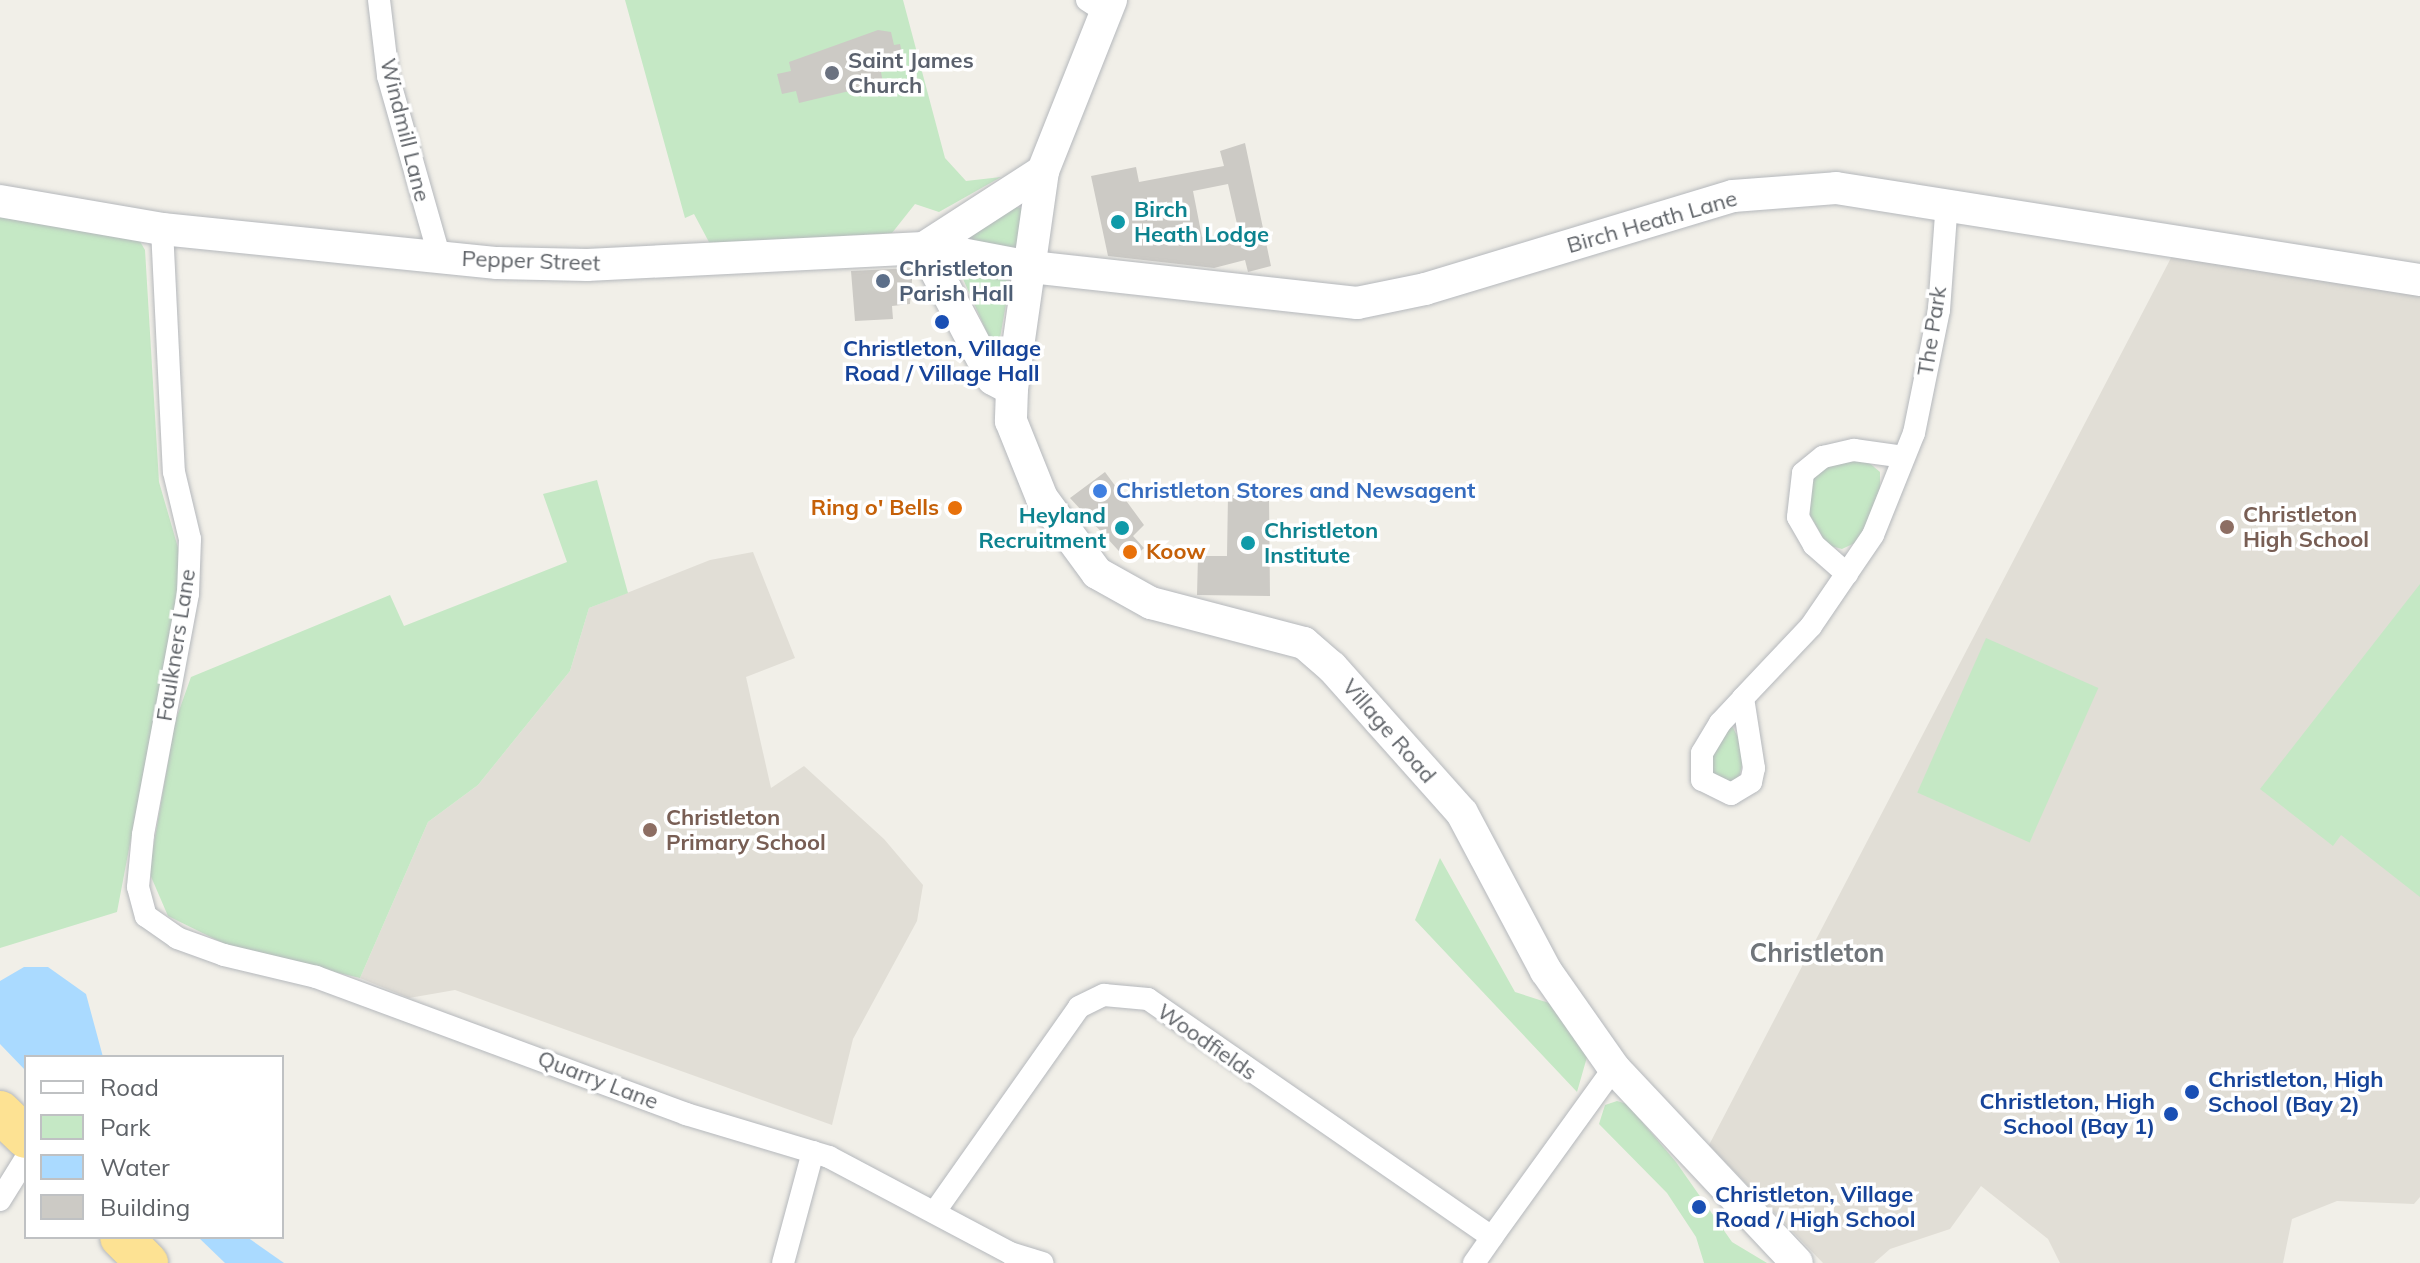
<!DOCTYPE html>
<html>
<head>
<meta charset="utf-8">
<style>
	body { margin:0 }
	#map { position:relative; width:2420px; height:1263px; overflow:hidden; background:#f1efe8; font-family:Mulish,sans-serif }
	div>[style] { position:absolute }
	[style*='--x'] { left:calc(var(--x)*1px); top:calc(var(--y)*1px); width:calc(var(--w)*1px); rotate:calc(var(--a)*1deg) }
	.education>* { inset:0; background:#e1ded6 }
	.green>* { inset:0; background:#c5e8c5; transform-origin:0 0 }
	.water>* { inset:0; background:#aadaff }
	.building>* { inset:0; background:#cccac5 }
	.roads { filter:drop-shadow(0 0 2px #b5b8bc) drop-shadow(0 0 2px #b5b8bc) }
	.street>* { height:22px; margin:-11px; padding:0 11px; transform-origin:11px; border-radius:11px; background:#fff }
	.secondary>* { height:32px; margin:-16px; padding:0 16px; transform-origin:16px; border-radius:16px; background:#fff }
	.highway>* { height:42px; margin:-21px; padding:0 21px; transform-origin:21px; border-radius:21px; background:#fde293 }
	.dots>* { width:22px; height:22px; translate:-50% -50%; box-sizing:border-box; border:4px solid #fff; border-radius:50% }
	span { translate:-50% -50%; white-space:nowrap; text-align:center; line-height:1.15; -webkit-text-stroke:7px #fff; paint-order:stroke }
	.worship-label { font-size:22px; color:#5b616d; font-weight:700 }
	.left { translate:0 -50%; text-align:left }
	.street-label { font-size:22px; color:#5f6368 }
	.culture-label { font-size:22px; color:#0d838f; font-weight:700 }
	.right { translate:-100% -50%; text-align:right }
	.service-label { font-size:22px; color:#4e5e75; font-weight:700 }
	.transit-label { font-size:22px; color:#164399; font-weight:700 }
	.shop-label { font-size:22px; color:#366cbe; font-weight:700 }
	.food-label { font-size:22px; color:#c56008; font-weight:700 }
	.education-label { font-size:22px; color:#785e54; font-weight:700 }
	.quarter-label { font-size:26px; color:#70757a; font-weight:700 }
	.legend { position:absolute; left:24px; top:1055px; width:260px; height:184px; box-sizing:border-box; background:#fff; border:2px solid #bfc1c3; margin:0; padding:10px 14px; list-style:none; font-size:24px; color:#5f6368 }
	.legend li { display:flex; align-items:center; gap:16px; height:40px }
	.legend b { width:40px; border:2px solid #bfc1c3 }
</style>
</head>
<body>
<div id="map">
	<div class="education">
		<div style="clip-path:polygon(2172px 256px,2420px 291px,2420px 1197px,2414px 1204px,2337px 1201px,2292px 1219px,2283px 1263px,2060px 1263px,2048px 1239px,1981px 1186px,1950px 1229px,1890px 1249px,1874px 1263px,1823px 1263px,1709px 1145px)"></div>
		<div style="clip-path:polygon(753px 552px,795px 658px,746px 677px,771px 788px,804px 766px,884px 839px,923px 885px,917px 921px,853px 1039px,832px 1125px,455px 990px,409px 998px,360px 978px,428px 822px,478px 785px,570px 671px,589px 608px,710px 560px)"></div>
	</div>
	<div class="green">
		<div style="clip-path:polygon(625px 0,903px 0,945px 158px,966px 181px,1001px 177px,939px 212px,915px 204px,892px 233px,710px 244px,694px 214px,685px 218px)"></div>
		<div style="clip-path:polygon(1016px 207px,1027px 209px,1025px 243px,1011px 250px,984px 249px,969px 237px)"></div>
		<div style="clip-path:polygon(0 217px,138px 238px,145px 250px,159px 482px,179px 551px,178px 591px,117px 912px,0 948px)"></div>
		<div style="clip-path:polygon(959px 270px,1010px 281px,997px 355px)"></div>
		<div style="clip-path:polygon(1846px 459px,1867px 461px,1880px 472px,1880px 498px,1857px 542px,1842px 549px,1827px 545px,1805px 506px,1807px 480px,1823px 464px)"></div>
		<div style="clip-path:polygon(597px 480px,628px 593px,589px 608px,570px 671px,478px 785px,428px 822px,360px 978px,233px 948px,168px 916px,149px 872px,175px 722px,191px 677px,390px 595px,404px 626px,567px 562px,543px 494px)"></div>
		<div style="clip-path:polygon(2420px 584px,2420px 897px,2341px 835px,2333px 846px,2260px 789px)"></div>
		<div style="left:1986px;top:638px;width:123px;height:169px;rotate:24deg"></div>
		<div style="clip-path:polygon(1731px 724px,1742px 745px,1742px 765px,1738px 782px,1724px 785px,1710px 773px,1713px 749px)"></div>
		<div style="clip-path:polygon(1440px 858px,1515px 992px,1549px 1003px,1587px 1057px,1577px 1092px,1415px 920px)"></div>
		<div style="clip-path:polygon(1617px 1101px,1627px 1104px,1676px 1162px,1732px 1242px,1767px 1263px,1704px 1263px,1696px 1237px,1667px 1193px,1599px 1124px,1605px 1105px)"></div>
	</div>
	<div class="water">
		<div style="clip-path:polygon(24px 967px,48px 967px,86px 994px,103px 1057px,26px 1057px,26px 1071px,0 1044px,0 981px)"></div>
		<div style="clip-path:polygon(198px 1237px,247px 1237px,284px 1263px,225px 1263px)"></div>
	</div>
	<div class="building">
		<div style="clip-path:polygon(878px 30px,891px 32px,894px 45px,900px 44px,905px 66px,881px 72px,883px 83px,799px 103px,796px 91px,782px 94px,777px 74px,791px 71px,789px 62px)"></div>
		<div style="clip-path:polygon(evenodd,1245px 143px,1271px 266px,1248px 272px,1245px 260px,1214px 268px,1108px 256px,1091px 176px,1136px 167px,1139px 182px,1224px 166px,1220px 151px,1245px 143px,1228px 184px,1240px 237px,1202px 237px,1193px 191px,1228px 184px)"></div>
		<div style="clip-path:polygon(913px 268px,910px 304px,892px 306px,893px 319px,855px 321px,851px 271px)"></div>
		<div style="clip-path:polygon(1105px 472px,1144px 525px,1133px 536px,1144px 548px,1129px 562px,1070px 498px)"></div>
		<div style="clip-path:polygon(1228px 495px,1269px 496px,1270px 596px,1197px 595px,1198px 556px,1227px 556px)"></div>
	</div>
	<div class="roads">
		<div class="street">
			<div style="--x:379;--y:0;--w:77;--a:83.2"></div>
			<div style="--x:388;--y:76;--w:189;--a:74.1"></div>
			<div style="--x:1087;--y:0;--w:20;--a:33"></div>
			<div style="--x:162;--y:229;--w:243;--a:87.2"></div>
			<div style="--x:174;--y:472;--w:69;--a:76.6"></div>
			<div style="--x:190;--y:539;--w:55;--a:92.1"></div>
			<div style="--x:188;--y:594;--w:245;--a:100.6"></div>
			<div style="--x:143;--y:835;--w:52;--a:95.5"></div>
			<div style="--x:138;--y:887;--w:30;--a:75"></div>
			<div style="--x:146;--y:916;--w:38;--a:35"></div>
			<div style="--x:177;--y:938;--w:50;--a:19.9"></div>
			<div style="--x:224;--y:955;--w:95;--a:13.4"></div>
			<div style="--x:316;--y:977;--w:395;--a:20.3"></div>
			<div style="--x:686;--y:1114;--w:149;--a:16.7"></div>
			<div style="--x:829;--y:1157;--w:205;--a:27.9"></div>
			<div style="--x:1010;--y:1253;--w:34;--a:17"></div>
			<div style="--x:1847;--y:574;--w:44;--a:-138.7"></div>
			<div style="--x:1814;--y:545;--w:32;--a:-120"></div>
			<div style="--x:1798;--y:517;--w:44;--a:-83.5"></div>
			<div style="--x:1803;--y:473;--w:26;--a:-39"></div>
			<div style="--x:1823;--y:457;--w:32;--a:-13"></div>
			<div style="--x:1854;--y:450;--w:50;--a:8"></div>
			<div style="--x:1743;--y:698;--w:71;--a:81.1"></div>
			<div style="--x:1754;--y:768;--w:14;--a:102"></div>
			<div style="--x:1751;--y:782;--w:23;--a:149"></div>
			<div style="--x:1731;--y:794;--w:32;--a:-154"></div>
			<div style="--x:1702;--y:780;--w:27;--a:-90"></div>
			<div style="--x:1702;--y:753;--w:35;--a:-59"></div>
			<div style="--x:1720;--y:723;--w:34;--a:-47"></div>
			<div style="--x:1743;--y:698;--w:99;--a:-46.6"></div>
			<div style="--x:1811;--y:626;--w:110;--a:-55.7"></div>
			<div style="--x:1873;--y:535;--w:110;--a:-68.1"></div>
			<div style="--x:1914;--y:433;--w:126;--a:-78.5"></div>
			<div style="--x:1939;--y:310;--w:108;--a:-85.8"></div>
			<div style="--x:0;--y:1200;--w:49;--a:-58.2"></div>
			<div style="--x:936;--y:1210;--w:248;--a:-54.8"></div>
			<div style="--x:1079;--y:1007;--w:28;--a:-26"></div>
			<div style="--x:1104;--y:995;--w:44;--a:5.2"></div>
			<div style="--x:1148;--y:999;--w:418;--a:34.7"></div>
			<div style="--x:1492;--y:1237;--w:208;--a:-54.2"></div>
			<div style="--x:783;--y:1263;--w:115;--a:-74.9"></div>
			<div style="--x:1474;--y:1263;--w:32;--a:-55"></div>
		</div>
		<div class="secondary">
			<div style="--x:1111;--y:0;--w:184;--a:111.7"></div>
			<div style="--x:1043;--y:171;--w:220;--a:98.1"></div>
			<div style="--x:1012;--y:389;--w:32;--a:92"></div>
			<div style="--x:1011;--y:421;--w:83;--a:68.1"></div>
			<div style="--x:1042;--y:498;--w:93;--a:53.7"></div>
			<div style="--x:1097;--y:573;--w:62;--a:29.1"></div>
			<div style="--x:1151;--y:603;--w:158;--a:14.7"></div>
			<div style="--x:1304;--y:643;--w:37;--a:41"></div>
			<div style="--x:1332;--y:667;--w:195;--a:48.3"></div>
			<div style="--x:1462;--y:813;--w:179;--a:62"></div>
			<div style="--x:1546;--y:971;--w:118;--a:55"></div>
			<div style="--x:1614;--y:1068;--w:267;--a:46.8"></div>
			<div style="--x:0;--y:201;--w:164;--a:9.8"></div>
			<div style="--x:162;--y:229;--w:337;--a:5.8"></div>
			<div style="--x:497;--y:263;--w:90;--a:1.3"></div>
			<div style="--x:587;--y:265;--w:337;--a:-2.9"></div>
			<div style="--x:924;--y:248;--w:142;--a:-32.9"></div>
			<div style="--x:924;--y:248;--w:148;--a:62.2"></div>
			<div style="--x:993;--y:379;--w:21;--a:28"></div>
			<div style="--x:930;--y:248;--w:103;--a:10.7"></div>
			<div style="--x:1031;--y:267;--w:328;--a:6.3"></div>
			<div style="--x:1357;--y:303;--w:69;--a:-11.6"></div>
			<div style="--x:1425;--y:289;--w:322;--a:-16.8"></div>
			<div style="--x:1733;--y:196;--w:103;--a:-4.4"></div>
			<div style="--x:1836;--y:188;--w:591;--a:8.95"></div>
		</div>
		<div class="highway">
			<div style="--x:0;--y:1112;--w:36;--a:44"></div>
			<div style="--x:121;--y:1237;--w:37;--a:45"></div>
		</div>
	</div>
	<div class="dots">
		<div style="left:832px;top:73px;background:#6b7280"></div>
		<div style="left:1118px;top:222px;background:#0f9aa8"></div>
		<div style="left:883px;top:281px;background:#5c6f8a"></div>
		<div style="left:942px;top:322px;background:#1a4fb4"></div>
		<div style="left:1100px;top:491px;background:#3f7fe0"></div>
		<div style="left:955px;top:508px;background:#e8710a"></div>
		<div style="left:2227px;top:527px;background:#8d6e63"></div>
		<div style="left:1122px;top:528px;background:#0f9aa8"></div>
		<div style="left:1248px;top:543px;background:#0f9aa8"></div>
		<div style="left:1130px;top:552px;background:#e8710a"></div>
		<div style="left:650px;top:830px;background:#8d6e63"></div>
		<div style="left:2192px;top:1092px;background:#1a4fb4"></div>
		<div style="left:2171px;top:1114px;background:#1a4fb4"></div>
		<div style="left:1699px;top:1207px;background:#1a4fb4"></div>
	</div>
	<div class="worship-label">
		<span class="left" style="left:848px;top:73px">Saint James<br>Church</span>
	</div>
	<div class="street-label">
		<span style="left:405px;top:130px;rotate:76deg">Windmill Lane</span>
		<span style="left:1652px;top:222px;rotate:-16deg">Birch Heath Lane</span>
		<span style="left:531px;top:261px;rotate:2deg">Pepper Street</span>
		<span style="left:1932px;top:331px;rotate:-81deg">The Park</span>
		<span style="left:176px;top:645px;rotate:-81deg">Faulkners Lane</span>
		<span style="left:1389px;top:731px;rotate:49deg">Village Road</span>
		<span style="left:1207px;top:1042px;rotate:35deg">Woodfields</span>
		<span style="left:598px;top:1080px;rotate:21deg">Quarry Lane</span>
	</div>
	<div class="culture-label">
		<span class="left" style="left:1134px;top:222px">Birch<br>Heath Lodge</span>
		<span class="right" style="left:1106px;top:528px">Heyland<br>Recruitment</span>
		<span class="left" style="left:1264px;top:543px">Christleton<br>Institute</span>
	</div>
	<div class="service-label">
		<span class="left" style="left:899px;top:281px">Christleton<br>Parish Hall</span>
	</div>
	<div class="transit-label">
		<span style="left:942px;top:361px">Christleton, Village<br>Road / Village Hall</span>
		<span class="left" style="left:2208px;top:1092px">Christleton, High<br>School (Bay 2)</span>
		<span class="right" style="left:2155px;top:1114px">Christleton, High<br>School (Bay 1)</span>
		<span class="left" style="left:1715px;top:1207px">Christleton, Village<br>Road / High School</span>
	</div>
	<div class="shop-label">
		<span class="left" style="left:1116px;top:491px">Christleton Stores and Newsagent</span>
	</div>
	<div class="food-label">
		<span class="right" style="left:939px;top:508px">Ring o' Bells</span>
		<span class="left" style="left:1146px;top:552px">Koow</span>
	</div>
	<div class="education-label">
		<span class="left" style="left:2243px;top:527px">Christleton<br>High School</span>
		<span class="left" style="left:666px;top:830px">Christleton<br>Primary School</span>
	</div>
	<div class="quarter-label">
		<span style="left:1817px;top:953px">Christleton</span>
	</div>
	<ul class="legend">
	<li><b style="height:10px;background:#fff"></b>Road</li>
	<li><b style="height:22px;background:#c5e8c5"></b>Park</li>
	<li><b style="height:22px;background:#aadaff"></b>Water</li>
	<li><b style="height:22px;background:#cccac5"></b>Building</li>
	</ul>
</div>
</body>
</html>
